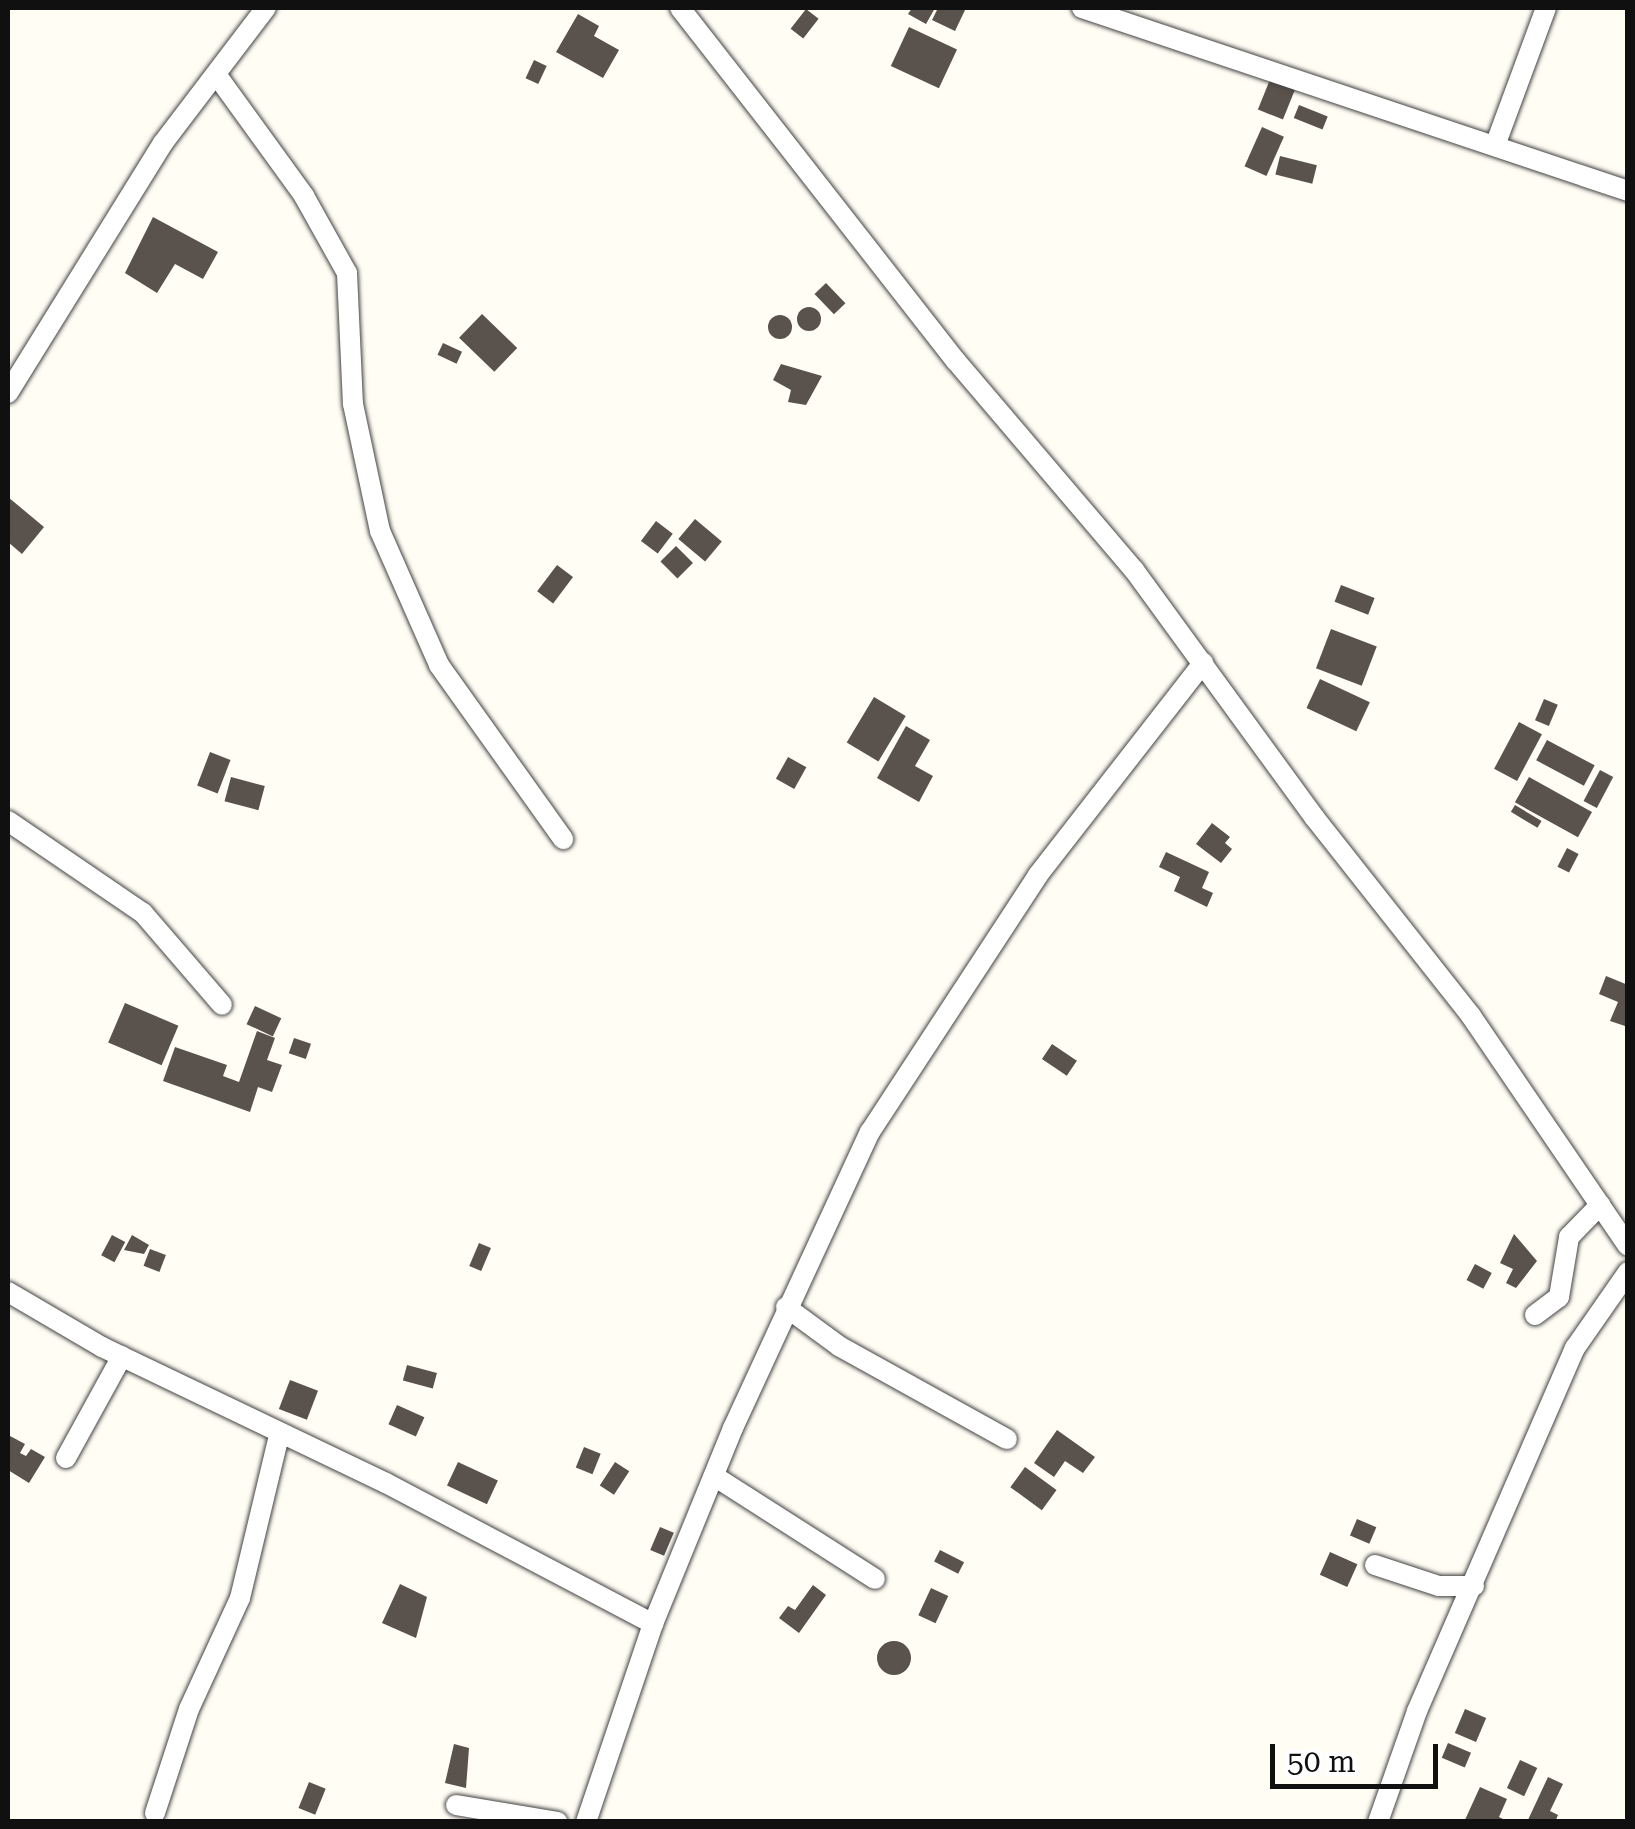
<!DOCTYPE html>
<html>
<head>
<meta charset="utf-8">
<style>
	body { margin:0 }
	#map { position:relative; width:1635px; height:1829px; overflow:hidden; background:#fffdf4; font-family:"Roboto Serif",serif }
	div>[style] { position:absolute }
	[style*='--x'] { left:calc(var(--x)*1px); top:calc(var(--y)*1px); width:calc(var(--w)*1px); rotate:calc(var(--a)*1deg) }
	.building>* { inset:0; background:#5a524c; transform-origin:0 0 }
	.round { border-radius:50% }
	.roads { filter:drop-shadow(0 0 2px #434343) drop-shadow(0 0 2px #434343) }
	.minor>* { height:20px; margin:-10px; padding:0 10px; transform-origin:10px; border-radius:10px; background:#fff }
	span { translate:-50% -50%; white-space:nowrap; text-align:center; line-height:1.15; -webkit-text-stroke:10px #fff; paint-order:stroke }
	.frame { position:absolute; inset:0; border:10px solid #101010; pointer-events:none }
	.scale { position:absolute; left:1270px; top:1744px; width:168px; height:45px; box-sizing:border-box; border:5px solid #101010; border-top:0; padding-left:12px; font-size:30px; line-height:35px; white-space:nowrap; color:#101010; -webkit-text-stroke:8px #fff; paint-order:stroke }
</style>
</head>
<body>
<div id="map">
	<div class="building">
		<div style="clip-path:polygon(912px 8px,935px 8px,926px 24px,908px 14px)"></div>
		<div style="clip-path:polygon(938px 8px,966px 8px,955px 31px,932px 20px)"></div>
		<div style="left:806px;top:9px;width:16px;height:25px;rotate:38deg"></div>
		<div style="clip-path:polygon(578px 14px,599px 26px,594px 36px,619px 50px,603px 78px,556px 52px)"></div>
		<div style="left:909px;top:27px;width:53px;height:43px;rotate:25deg"></div>
		<div style="left:534px;top:60px;width:14px;height:20px;rotate:25deg"></div>
		<div style="left:1271px;top:77px;width:27px;height:35px;rotate:22deg"></div>
		<div style="left:1299px;top:105px;width:31px;height:14px;rotate:22deg"></div>
		<div style="left:1262px;top:127px;width:24px;height:43px;rotate:24deg"></div>
		<div style="left:1280px;top:156px;width:38px;height:19px;rotate:14deg"></div>
		<div style="clip-path:polygon(153px 217px,218px 252px,203px 279px,175px 264px,157px 293px,125px 273px)"></div>
		<div style="left:826px;top:283px;width:28px;height:16px;rotate:46deg"></div>
		<div class="round" style="left:797px;top:307px;width:24px;height:24px"></div>
		<div style="left:482px;top:314px;width:49px;height:33px;rotate:44deg"></div>
		<div class="round" style="left:768px;top:315px;width:24px;height:24px"></div>
		<div style="left:443px;top:343px;width:21px;height:13px;rotate:25deg"></div>
		<div style="clip-path:polygon(781px 364px,822px 376px,806px 405px,788px 402px,791px 390px,773px 380px)"></div>
		<div style="clip-path:polygon(8px 497px,44px 527px,22px 554px,8px 542px)"></div>
		<div style="left:695px;top:519px;width:35px;height:26px;rotate:40deg"></div>
		<div style="left:656px;top:521px;width:21px;height:25px;rotate:37deg"></div>
		<div style="left:676px;top:546px;width:24px;height:22px;rotate:45deg"></div>
		<div style="left:557px;top:565px;width:20px;height:33px;rotate:37deg"></div>
		<div style="left:1341px;top:585px;width:36px;height:18px;rotate:21deg"></div>
		<div style="left:1331px;top:629px;width:49px;height:42px;rotate:21deg"></div>
		<div style="left:1320px;top:679px;width:55px;height:32px;rotate:25deg"></div>
		<div style="left:874px;top:697px;width:37px;height:53px;rotate:31deg"></div>
		<div style="left:1544px;top:699px;width:15px;height:23px;rotate:23deg"></div>
		<div style="left:1519px;top:722px;width:26px;height:53px;rotate:28deg"></div>
		<div style="clip-path:polygon(906px 726px,930px 740px,915px 766px,933px 776px,919px 802px,877px 778px)"></div>
		<div style="left:1547px;top:740px;width:54px;height:23px;rotate:28deg"></div>
		<div style="left:210px;top:752px;width:22px;height:36px;rotate:21deg"></div>
		<div style="left:788px;top:757px;width:21px;height:25px;rotate:29deg"></div>
		<div style="left:1600px;top:770px;width:15px;height:35px;rotate:28deg"></div>
		<div style="left:231px;top:777px;width:35px;height:25px;rotate:15deg"></div>
		<div style="left:1529px;top:777px;width:72px;height:29px;rotate:29deg"></div>
		<div style="left:1515px;top:805px;width:31px;height:8px;rotate:31deg"></div>
		<div style="clip-path:polygon(1212px 823px,1230px 837px,1225px 843px,1232px 849px,1221px 863px,1196px 844px)"></div>
		<div style="left:1567px;top:848px;width:13px;height:21px;rotate:27deg"></div>
		<div style="clip-path:polygon(1166px 852px,1209px 872px,1202px 888px,1213px 893px,1207px 907px,1174px 891px,1180px 877px,1159px 867px)"></div>
		<div style="clip-path:polygon(1606px 976px,1628px 985px,1628px 1027px,1610px 1021px,1618px 1002px,1599px 994px)"></div>
		<div style="left:125px;top:1003px;width:58px;height:43px;rotate:23deg"></div>
		<div style="left:255px;top:1006px;width:29px;height:20px;rotate:25deg"></div>
		<div style="clip-path:polygon(257px 1031px,275px 1038px,267px 1060px,282px 1065px,272px 1092px,258px 1087px,250px 1112px,163px 1081px,175px 1047px,227px 1065px,223px 1076px,239px 1082px)"></div>
		<div style="left:294px;top:1038px;width:18px;height:16px;rotate:19deg"></div>
		<div style="left:1052px;top:1044px;width:30px;height:18px;rotate:34deg"></div>
		<div style="clip-path:polygon(1514px 1234px,1537px 1261px,1516px 1288px,1506px 1283px,1513px 1269px,1500px 1263px)"></div>
		<div style="left:112px;top:1235px;width:15px;height:23px;rotate:28deg"></div>
		<div style="clip-path:polygon(132px 1235px,149px 1245px,144px 1254px,124px 1250px)"></div>
		<div style="left:479px;top:1243px;width:13px;height:25px;rotate:23deg"></div>
		<div style="left:150px;top:1249px;width:17px;height:18px;rotate:21deg"></div>
		<div style="left:1475px;top:1264px;width:19px;height:18px;rotate:28deg"></div>
		<div style="left:407px;top:1365px;width:31px;height:16px;rotate:15deg"></div>
		<div style="left:290px;top:1380px;width:30px;height:31px;rotate:21deg"></div>
		<div style="left:397px;top:1405px;width:30px;height:21px;rotate:24deg"></div>
		<div style="clip-path:polygon(1057px 1430px,1095px 1457px,1083px 1473px,1065px 1461px,1054px 1477px,1034px 1463px)"></div>
		<div style="clip-path:polygon(10px 1436px,25px 1444px,20px 1453px,26px 1456px,31px 1449px,45px 1457px,29px 1483px,8px 1470px)"></div>
		<div style="left:584px;top:1447px;width:18px;height:22px;rotate:22deg"></div>
		<div style="left:458px;top:1462px;width:44px;height:26px;rotate:25deg"></div>
		<div style="left:615px;top:1462px;width:17px;height:28px;rotate:33deg"></div>
		<div style="left:1025px;top:1467px;width:39px;height:25px;rotate:36deg"></div>
		<div style="left:1357px;top:1519px;width:21px;height:18px;rotate:23deg"></div>
		<div style="left:660px;top:1527px;width:15px;height:25px;rotate:23deg"></div>
		<div style="left:940px;top:1550px;width:27px;height:13px;rotate:27deg"></div>
		<div style="left:1330px;top:1552px;width:30px;height:25px;rotate:24deg"></div>
		<div style="clip-path:polygon(400px 1584px,427px 1597px,416px 1638px,382px 1623px)"></div>
		<div style="clip-path:polygon(813px 1585px,826px 1595px,799px 1633px,779px 1618px,788px 1606px,795px 1610px)"></div>
		<div style="left:931px;top:1588px;width:19px;height:30px;rotate:25deg"></div>
		<div class="round" style="left:877px;top:1641px;width:34px;height:34px"></div>
		<div style="left:1465px;top:1709px;width:23px;height:26px;rotate:23deg"></div>
		<div style="left:1448px;top:1743px;width:25px;height:16px;rotate:23deg"></div>
		<div style="clip-path:polygon(454px 1744px,469px 1748px,466px 1788px,445px 1783px)"></div>
		<div style="left:1520px;top:1760px;width:19px;height:31px;rotate:25deg"></div>
		<div style="clip-path:polygon(1548px 1777px,1563px 1784px,1550px 1811px,1558px 1815px,1555px 1822px,1527px 1822px)"></div>
		<div style="left:309px;top:1782px;width:18px;height:28px;rotate:22deg"></div>
		<div style="clip-path:polygon(1480px 1787px,1507px 1799px,1499px 1817px,1509px 1822px,1464px 1822px)"></div>
	</div>
	<div class="roads">
		<div class="minor">
			<div style="--x:680;--y:8;--w:448;--a:52"></div>
			<div style="--x:956;--y:361;--w:275;--a:49.6"></div>
			<div style="--x:1134;--y:570;--w:306;--a:53.9"></div>
			<div style="--x:1314;--y:817;--w:253;--a:51.7"></div>
			<div style="--x:1471;--y:1016;--w:278;--a:55.7"></div>
			<div style="--x:1082;--y:8;--w:576;--a:18.53"></div>
			<div style="--x:218;--y:77;--w:147;--a:54.1"></div>
			<div style="--x:304;--y:196;--w:88;--a:60.8"></div>
			<div style="--x:347;--y:273;--w:131;--a:87.4"></div>
			<div style="--x:353;--y:404;--w:130;--a:78"></div>
			<div style="--x:380;--y:531;--w:146;--a:66.2"></div>
			<div style="--x:439;--y:665;--w:214;--a:54.5"></div>
			<div style="--x:1496;--y:143;--w:144;--a:-69.7"></div>
			<div style="--x:8;--y:393;--w:294;--a:-58.2"></div>
			<div style="--x:163;--y:143;--w:170;--a:-52.7"></div>
			<div style="--x:8;--y:821;--w:163;--a:34.3"></div>
			<div style="--x:143;--y:913;--w:121;--a:49.3"></div>
			<div style="--x:8;--y:1292;--w:109;--a:30.3"></div>
			<div style="--x:102;--y:1347;--w:315;--a:25.6"></div>
			<div style="--x:386;--y:1483;--w:302;--a:27.8"></div>
			<div style="--x:786;--y:1307;--w:66;--a:36.3"></div>
			<div style="--x:839;--y:1346;--w:192;--a:29"></div>
			<div style="--x:1535;--y:1315;--w:30;--a:-37"></div>
			<div style="--x:1559;--y:1297;--w:61;--a:-80.5"></div>
			<div style="--x:1569;--y:1237;--w:45;--a:-45.9"></div>
			<div style="--x:66;--y:1458;--w:116;--a:-61.2"></div>
			<div style="--x:714;--y:1476;--w:191;--a:32.6"></div>
			<div style="--x:1375;--y:1565;--w:67;--a:18.2"></div>
			<div style="--x:1439;--y:1586;--w:35;--a:0"></div>
			<div style="--x:456;--y:1805;--w:103;--a:9.5"></div>
			<div style="--x:155;--y:1813;--w:109;--a:-71.9"></div>
			<div style="--x:189;--y:1709;--w:122;--a:-65.3"></div>
			<div style="--x:240;--y:1598;--w:167;--a:-76.5"></div>
			<div style="--x:586;--y:1822;--w:209;--a:-71.3"></div>
			<div style="--x:653;--y:1624;--w:212;--a:-67.8"></div>
			<div style="--x:733;--y:1428;--w:326;--a:-65.2"></div>
			<div style="--x:870;--y:1132;--w:307;--a:-56.8"></div>
			<div style="--x:1038;--y:875;--w:269;--a:-52.1"></div>
			<div style="--x:1378;--y:1822;--w:118;--a:-70.6"></div>
			<div style="--x:1417;--y:1711;--w:396;--a:-66.5"></div>
			<div style="--x:1575;--y:1348;--w:93;--a:-55.1"></div>
		</div>
	</div>
	<div class="frame"></div>
	<div class="scale">50 m</div>
</div>
</body>
</html>
